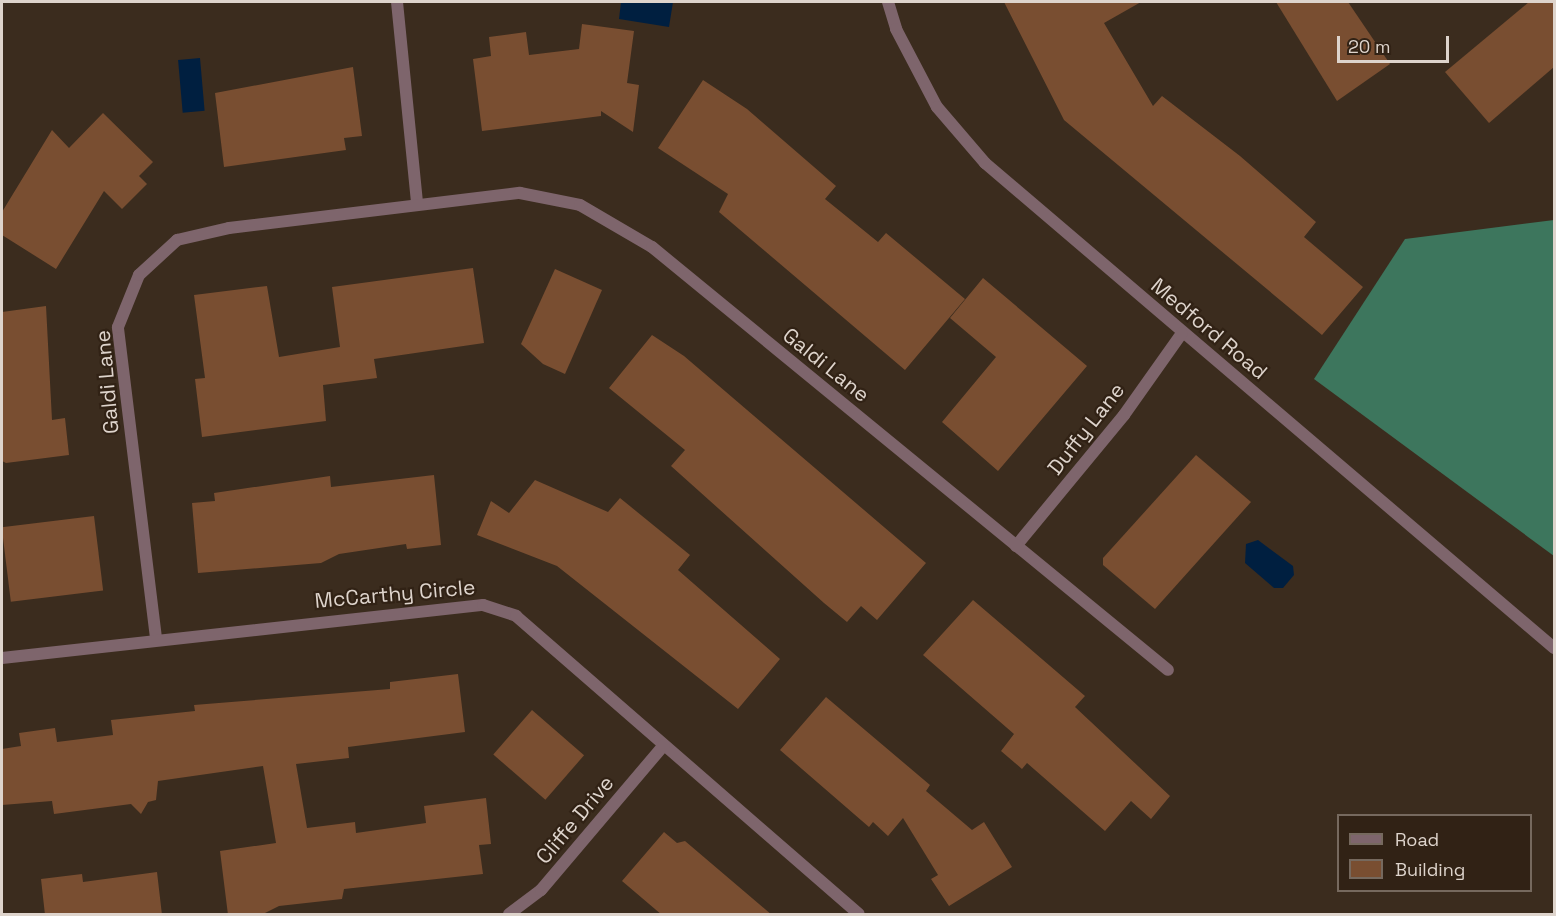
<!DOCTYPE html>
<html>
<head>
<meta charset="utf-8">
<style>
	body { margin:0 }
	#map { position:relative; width:1556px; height:916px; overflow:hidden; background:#3b2c1e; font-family:"Space Grotesk",sans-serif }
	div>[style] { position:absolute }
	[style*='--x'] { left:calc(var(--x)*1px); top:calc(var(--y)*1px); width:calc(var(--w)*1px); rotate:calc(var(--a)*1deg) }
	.forest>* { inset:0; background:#3d765d }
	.water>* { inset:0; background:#001f40; transform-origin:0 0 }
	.building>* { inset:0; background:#794e31; transform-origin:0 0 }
	.street>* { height:12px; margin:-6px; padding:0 6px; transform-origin:6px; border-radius:6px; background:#7e656c }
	span { translate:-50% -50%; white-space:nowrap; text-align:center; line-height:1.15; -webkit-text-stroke:4.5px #312215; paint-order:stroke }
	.street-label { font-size:21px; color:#ded4cc }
	.frame { position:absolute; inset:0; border:3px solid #ded4cc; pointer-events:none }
	.legend { position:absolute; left:1337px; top:814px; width:195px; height:78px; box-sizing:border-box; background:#312215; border:2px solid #76695e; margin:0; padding:8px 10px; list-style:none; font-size:18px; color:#ded4cc }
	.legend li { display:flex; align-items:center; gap:12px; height:30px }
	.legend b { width:30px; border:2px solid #76695e }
	.scale { position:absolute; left:1337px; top:36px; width:112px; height:27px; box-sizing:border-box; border:3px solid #ded4cc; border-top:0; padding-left:8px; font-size:18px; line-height:21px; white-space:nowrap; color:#ded4cc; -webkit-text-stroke:4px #312215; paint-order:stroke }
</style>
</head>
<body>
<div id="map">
	<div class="forest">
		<div style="clip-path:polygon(1554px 220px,1554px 556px,1314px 379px,1405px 239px)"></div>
	</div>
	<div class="water">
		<div style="clip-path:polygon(621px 2px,673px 2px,669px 27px,619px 19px)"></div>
		<div style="left:200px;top:58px;width:53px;height:22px;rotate:85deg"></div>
		<div style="clip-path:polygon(1258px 540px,1293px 566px,1294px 575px,1283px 588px,1274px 588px,1245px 563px,1246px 544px)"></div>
	</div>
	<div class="building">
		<div style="clip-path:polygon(1004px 2px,1141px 2px,1104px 23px,1153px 106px,1162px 96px,1240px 156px,1316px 222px,1304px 237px,1363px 287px,1322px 335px,1064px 120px)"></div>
		<div style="clip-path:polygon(1276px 2px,1348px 2px,1390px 64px,1337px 101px)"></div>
		<div style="clip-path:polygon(1529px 2px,1554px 2px,1554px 67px,1489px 123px,1445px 72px)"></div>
		<div style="clip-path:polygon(582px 24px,634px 31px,627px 83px,639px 85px,633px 132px,601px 111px,601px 116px,482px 131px,473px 59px,491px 56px,489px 37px,526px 32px,529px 55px,579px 49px)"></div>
		<div style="clip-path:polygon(353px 67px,362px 136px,344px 138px,346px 150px,224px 167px,215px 93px)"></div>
		<div style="clip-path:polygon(703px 80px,747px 109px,836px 186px,825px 199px,878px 242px,886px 233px,965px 299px,905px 370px,719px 212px,728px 194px,658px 148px)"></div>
		<div style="clip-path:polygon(103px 113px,153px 162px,139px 176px,147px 184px,122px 209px,104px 191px,56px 269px,2px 235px,2px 212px,52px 130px,69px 148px)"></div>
		<div style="clip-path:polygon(473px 268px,484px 343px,374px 359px,377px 378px,323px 385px,326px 421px,202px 437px,195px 379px,205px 378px,194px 295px,267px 286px,279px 357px,340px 347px,332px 287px)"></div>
		<div style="clip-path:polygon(555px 269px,602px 290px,565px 374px,543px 364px,521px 344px)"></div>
		<div style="clip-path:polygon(983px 278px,1087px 366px,998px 471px,942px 422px,996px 357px,950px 318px)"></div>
		<div style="clip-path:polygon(46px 306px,52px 420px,65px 418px,69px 455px,6px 463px,2px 461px,2px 312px)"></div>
		<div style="clip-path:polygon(652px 335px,684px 356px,926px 563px,877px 620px,861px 606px,847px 622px,824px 603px,671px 466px,685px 450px,609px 388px)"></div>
		<div style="clip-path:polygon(1196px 455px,1251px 502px,1155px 609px,1103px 565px,1103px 558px)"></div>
		<div style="clip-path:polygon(434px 475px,441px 545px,407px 549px,406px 544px,339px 554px,321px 563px,198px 573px,192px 503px,215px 501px,214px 493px,330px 476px,331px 487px)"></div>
		<div style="clip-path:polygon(535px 480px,608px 512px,620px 498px,690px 555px,678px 570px,780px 659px,738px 709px,557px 566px,477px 535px,491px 501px,509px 513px)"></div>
		<div style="left:94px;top:516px;width:75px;height:93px;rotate:83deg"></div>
		<div style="clip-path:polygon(973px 600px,1085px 696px,1075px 707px,1170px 796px,1151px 819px,1131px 801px,1105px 831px,1027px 763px,1022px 769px,1001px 751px,1014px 734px,923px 655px)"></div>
		<div style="clip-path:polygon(458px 674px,465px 732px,348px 747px,349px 758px,296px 764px,307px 828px,355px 822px,356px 833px,426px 823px,424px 806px,486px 798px,491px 844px,479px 845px,483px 874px,344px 889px,342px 899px,279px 906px,261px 915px,228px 915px,220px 851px,276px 843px,263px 766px,158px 781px,156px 800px,148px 802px,141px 814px,131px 804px,54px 814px,52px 801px,2px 805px,2px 749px,21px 746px,19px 733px,55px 728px,57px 742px,113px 735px,111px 720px,195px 711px,194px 705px,390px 689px,390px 682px)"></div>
		<div style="clip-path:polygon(826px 697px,930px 785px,926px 791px,972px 830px,984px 822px,1012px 867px,949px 906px,931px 879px,938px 875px,903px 818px,888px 836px,873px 822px,869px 827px,780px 750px)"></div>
		<div style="left:532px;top:710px;width:69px;height:59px;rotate:41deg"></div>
		<div style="clip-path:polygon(664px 832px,677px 843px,685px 841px,772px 915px,662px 915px,622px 881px)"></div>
		<div style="clip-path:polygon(157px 872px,162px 915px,45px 915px,41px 879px,82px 874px,83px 882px)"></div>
	</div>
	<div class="street">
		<div style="--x:397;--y:2;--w:200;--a:84.3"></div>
		<div style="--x:888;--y:2;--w:28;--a:73"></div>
		<div style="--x:896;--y:29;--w:88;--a:62.3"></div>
		<div style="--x:937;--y:107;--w:74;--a:49.4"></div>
		<div style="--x:985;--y:163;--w:748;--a:40.44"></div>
		<div style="--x:1016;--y:546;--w:170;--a:-50.5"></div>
		<div style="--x:1124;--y:415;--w:100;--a:-54.7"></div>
		<div style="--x:156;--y:638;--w:313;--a:-97"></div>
		<div style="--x:118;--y:327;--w:56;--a:-68"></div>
		<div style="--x:139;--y:275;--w:52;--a:-42.6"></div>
		<div style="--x:177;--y:240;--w:53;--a:-13"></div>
		<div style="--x:229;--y:228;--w:293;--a:-6.9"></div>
		<div style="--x:520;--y:193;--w:61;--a:11.3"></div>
		<div style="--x:580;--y:205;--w:83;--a:30.3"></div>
		<div style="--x:652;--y:247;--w:667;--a:39.34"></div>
		<div style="--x:2;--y:658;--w:484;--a:-6.3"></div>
		<div style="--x:483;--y:605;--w:35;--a:18"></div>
		<div style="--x:516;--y:616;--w:454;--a:41"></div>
		<div style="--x:509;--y:914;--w:40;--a:-37"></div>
		<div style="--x:541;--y:890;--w:190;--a:-49.7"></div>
	</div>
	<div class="street-label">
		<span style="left:1209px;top:329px;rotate:40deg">Medford Road</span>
		<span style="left:826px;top:365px;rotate:39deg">Galdi Lane</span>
		<span style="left:107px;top:382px;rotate:-95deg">Galdi Lane</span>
		<span style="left:1086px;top:429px;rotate:-52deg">Duffy Lane</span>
		<span style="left:395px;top:594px;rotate:-5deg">McCarthy Circle</span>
		<span style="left:575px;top:820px;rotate:-50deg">Cliffe Drive</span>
	</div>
	<div class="frame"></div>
	<ul class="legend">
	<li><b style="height:8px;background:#7e656c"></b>Road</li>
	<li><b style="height:16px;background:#794e31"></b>Building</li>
	</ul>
	<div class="scale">20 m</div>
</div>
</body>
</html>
